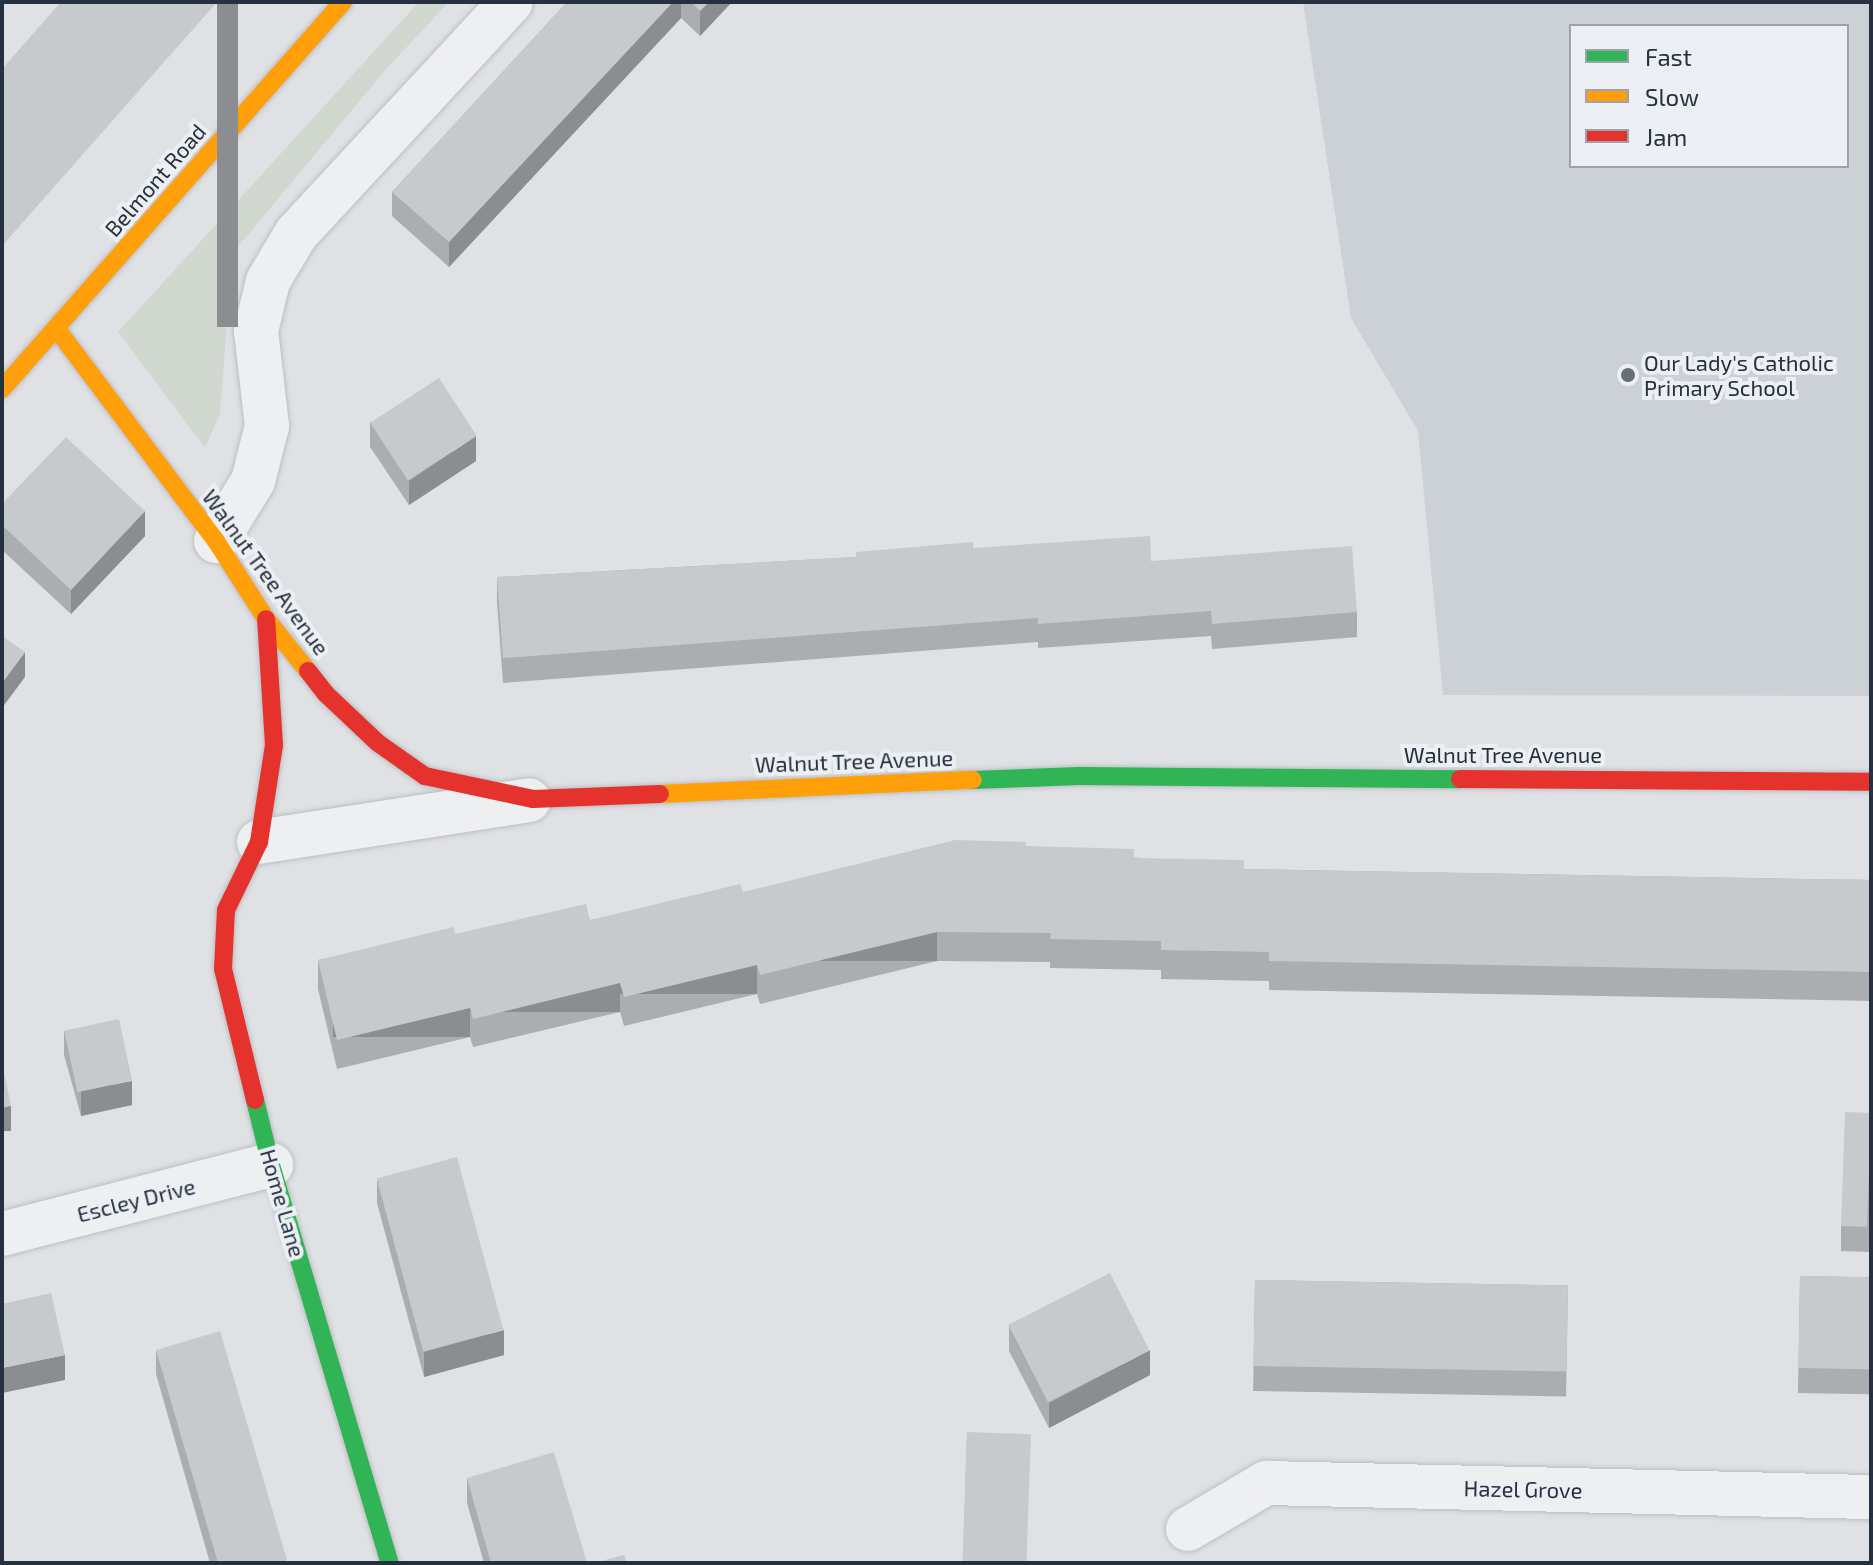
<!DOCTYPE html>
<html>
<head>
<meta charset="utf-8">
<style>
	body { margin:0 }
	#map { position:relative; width:1873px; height:1565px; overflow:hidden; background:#dfe1e4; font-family:"Exo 2",sans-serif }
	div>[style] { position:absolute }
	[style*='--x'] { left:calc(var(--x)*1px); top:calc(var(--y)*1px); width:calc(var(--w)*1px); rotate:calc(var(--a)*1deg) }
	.built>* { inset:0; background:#ccd1d8 }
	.green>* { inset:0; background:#d0d8cf }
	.roads { filter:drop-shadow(0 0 2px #bdbfc2) drop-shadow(0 0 2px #bdbfc2) }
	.street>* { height:44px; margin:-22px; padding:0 22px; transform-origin:22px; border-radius:22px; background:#eeeff1 }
	.fast>* { height:18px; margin:-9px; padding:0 9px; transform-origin:9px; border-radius:9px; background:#30b455 }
	.slow>* { height:18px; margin:-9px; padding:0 9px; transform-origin:9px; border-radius:9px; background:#ff9f0a }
	.jam>* { height:18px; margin:-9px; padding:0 9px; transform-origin:9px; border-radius:9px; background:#e5322d }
	.wall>* { inset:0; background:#abaeb0; transform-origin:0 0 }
	.shaded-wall>* { inset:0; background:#8b8d90; transform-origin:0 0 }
	.building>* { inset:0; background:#c7cacd; transform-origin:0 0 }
	.dots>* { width:22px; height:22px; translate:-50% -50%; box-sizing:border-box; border:4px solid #ecf0f5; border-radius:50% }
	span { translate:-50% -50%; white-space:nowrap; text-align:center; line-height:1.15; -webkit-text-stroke:8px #ecf0f5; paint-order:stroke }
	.street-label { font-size:22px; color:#26303e }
	.poi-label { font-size:22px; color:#26303e }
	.left { translate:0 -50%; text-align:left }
	.frame { position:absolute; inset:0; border:4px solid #26303e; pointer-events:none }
	.legend { position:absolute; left:1569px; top:24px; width:280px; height:144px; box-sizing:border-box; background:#ecf0f5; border:2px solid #9da3ac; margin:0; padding:10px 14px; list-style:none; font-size:24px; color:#26303e }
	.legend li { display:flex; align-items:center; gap:16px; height:40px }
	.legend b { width:40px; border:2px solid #9da3ac }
</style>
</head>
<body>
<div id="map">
	<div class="built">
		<div style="clip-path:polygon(evenodd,1303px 2px,1871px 2px,1871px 696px,1443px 695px,1418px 431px,1351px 318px,1303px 2px,1571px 26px,1847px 26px,1847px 166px,1571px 166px,1571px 26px)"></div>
	</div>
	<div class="green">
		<div style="clip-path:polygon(419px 2px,449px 2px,387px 68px,232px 254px,220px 414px,205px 448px,118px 332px)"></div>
	</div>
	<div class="roads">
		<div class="street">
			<div style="--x:216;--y:541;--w:70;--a:-58.3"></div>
			<div style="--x:253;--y:481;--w:57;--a:-75.7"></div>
			<div style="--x:267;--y:426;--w:96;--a:-96.6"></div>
			<div style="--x:256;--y:331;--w:51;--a:-76.5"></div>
			<div style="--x:268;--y:281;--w:55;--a:-59.2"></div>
			<div style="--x:296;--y:234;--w:316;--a:-47.2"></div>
			<div style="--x:259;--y:842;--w:273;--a:-8.8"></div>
			<div style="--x:2;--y:1234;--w:278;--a:-14.4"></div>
			<div style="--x:1188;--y:1529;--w:91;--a:-30.5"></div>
			<div style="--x:1266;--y:1483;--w:605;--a:1.33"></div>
		</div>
		<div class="fast">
			<div style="--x:973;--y:780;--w:106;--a:-2.2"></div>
			<div style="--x:1079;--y:776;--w:381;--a:0.5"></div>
			<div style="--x:255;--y:1100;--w:67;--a:76.2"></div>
			<div style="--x:271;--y:1165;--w:415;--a:73.4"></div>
		</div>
		<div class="slow">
			<div style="--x:56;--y:328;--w:266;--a:53.1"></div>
			<div style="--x:216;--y:541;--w:93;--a:57.3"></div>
			<div style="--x:266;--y:619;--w:67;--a:51.1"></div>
			<div style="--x:2;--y:389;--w:516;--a:-48.62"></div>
			<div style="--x:660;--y:794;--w:313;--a:-2.6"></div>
		</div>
		<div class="jam">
			<div style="--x:308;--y:671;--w:29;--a:52"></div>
			<div style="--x:326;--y:694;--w:71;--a:43.3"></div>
			<div style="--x:378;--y:743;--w:57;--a:35.1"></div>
			<div style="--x:425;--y:776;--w:110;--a:12"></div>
			<div style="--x:533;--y:799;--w:127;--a:-2.3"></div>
			<div style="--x:1460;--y:779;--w:411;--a:0.4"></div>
			<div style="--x:255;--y:1100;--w:135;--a:-103.7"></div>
			<div style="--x:223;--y:969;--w:59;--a:-87.1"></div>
			<div style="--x:226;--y:910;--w:76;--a:-64.1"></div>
			<div style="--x:259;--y:842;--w:98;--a:-81.2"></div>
			<div style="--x:274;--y:745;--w:126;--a:-93.6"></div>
		</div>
	</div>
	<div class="wall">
		<div style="clip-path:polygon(567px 2px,732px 2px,700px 36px,681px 18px,449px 267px,392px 216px,392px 192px)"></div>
		<div style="clip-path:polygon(370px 422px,476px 461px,409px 505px,370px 447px)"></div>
		<div style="clip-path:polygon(2px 504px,145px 536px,71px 614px,2px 550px)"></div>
		<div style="clip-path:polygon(973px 548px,1151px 561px,1357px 612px,1357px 637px,1212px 649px,1211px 636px,1038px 648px,1038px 642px,503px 683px,497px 602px,497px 577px,856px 557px)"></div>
		<div style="clip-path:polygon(1026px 846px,1244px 869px,1871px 880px,1871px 1001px,1269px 990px,1269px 981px,1161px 979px,1161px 970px,1050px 968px,1050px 962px,937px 961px,760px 1004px,757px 994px,624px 1026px,620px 1012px,473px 1047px,470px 1037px,337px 1069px,318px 989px,318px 960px,455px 934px,590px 920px,743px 892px)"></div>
		<div style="clip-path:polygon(64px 1031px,132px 1105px,81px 1116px,64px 1055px)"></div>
		<div style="clip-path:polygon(1871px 1113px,1871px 1252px,1841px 1251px,1841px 1226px)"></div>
		<div style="clip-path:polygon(377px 1179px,504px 1355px,424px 1377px,377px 1203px)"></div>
		<div style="left:1800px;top:1276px;width:71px;height:117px;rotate:1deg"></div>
		<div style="left:1255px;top:1280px;width:313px;height:111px;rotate:1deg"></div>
		<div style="clip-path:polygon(1009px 1326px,1150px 1375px,1049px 1428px,1009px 1351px)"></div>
		<div style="clip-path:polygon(156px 1350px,287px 1563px,210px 1563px,156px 1374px)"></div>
		<div style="clip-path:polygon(967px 1432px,1028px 1563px,963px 1563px)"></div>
		<div style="clip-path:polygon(467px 1478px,587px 1563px,484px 1563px,467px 1503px)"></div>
	</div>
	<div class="shaded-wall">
		<div style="left:217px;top:2px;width:21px;height:325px"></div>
		<div style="clip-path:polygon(673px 2px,681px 2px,681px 18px,449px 267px,449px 242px)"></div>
		<div style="clip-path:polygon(709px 2px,732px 2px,700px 36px,700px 11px)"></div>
		<div style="clip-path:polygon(476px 436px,476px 461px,409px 505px,409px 481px)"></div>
		<div style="clip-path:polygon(145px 511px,145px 536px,71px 614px,71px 590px)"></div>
		<div style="clip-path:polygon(25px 652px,25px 677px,2px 708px,2px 683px)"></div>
		<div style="left:937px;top:932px;width:29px;height:182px;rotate:90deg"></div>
		<div style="left:757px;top:965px;width:29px;height:137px;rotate:90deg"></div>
		<div style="left:620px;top:983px;width:29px;height:151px;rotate:90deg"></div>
		<div style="left:470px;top:1008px;width:29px;height:137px;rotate:90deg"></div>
		<div style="clip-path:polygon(132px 1081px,132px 1105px,81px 1116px,81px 1091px)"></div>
		<div style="left:11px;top:1106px;width:25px;height:9px;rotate:90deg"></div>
		<div style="clip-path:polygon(504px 1330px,504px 1355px,424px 1377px,424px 1352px)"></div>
		<div style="clip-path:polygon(1150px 1350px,1150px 1375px,1049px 1428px,1049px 1403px)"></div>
		<div style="clip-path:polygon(65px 1355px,65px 1380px,2px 1393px,2px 1368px)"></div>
	</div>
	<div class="building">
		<div style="clip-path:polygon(61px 2px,217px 2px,2px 246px,2px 69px)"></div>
		<div style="clip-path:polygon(567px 2px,673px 2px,449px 242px,392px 192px)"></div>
		<div style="clip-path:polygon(691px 2px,709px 2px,700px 11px)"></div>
		<div style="left:439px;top:378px;width:69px;height:82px;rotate:57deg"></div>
		<div style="clip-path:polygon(66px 437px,145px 511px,71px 590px,2px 525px,2px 504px)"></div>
		<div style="clip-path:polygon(1150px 536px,1151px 561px,1352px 546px,1357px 612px,1212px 624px,1211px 611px,1038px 624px,1038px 618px,503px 658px,497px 577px,856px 557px,856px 552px,973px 542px,973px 548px)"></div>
		<div style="clip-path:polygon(2px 636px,25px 652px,2px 683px)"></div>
		<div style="clip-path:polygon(955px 840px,1026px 842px,1026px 846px,1134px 849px,1134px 858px,1244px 860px,1244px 869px,1871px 880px,1871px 972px,1269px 961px,1269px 952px,1161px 950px,1161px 941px,1050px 939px,1051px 933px,937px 932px,760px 975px,757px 965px,624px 997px,620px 983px,473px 1019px,470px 1008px,337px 1040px,318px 960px,454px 927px,455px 934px,586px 904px,590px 920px,740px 884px,743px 892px)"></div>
		<div style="left:119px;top:1019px;width:63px;height:56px;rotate:78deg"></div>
		<div style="clip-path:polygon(2px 1063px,11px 1106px,2px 1108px)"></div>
		<div style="left:1845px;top:1112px;width:26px;height:114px;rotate:2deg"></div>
		<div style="left:457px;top:1157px;width:179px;height:83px;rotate:75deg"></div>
		<div style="left:1110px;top:1273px;width:87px;height:114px;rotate:63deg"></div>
		<div style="left:1800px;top:1276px;width:71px;height:92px;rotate:1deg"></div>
		<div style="left:1255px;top:1280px;width:313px;height:86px;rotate:1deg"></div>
		<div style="clip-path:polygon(51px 1293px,65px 1355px,2px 1368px,2px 1304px)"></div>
		<div style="clip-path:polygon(220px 1331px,287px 1560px,275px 1563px,218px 1563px,156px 1350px)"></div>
		<div style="left:967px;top:1432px;width:64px;height:129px;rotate:2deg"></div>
		<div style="clip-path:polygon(554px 1452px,587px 1563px,491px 1563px,467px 1478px)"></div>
		<div style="clip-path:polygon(624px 1555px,627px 1563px,594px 1563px)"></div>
	</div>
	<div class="dots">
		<div style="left:1628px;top:375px;background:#676e78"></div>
	</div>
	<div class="street-label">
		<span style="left:155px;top:180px;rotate:-49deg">Belmont Road</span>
		<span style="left:266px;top:572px;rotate:54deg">Walnut Tree Avenue</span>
		<span style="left:1503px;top:755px">Walnut Tree Avenue</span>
		<span style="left:854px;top:761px;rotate:-2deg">Walnut Tree Avenue</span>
		<span style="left:136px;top:1200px;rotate:-14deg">Escley Drive</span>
		<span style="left:283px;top:1203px;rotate:74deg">Home Lane</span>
		<span style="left:1523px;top:1489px;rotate:1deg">Hazel Grove</span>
	</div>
	<div class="poi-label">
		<span class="left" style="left:1644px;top:375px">Our Lady's Catholic<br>Primary School</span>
	</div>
	<div class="frame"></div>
	<ul class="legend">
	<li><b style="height:10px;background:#30b455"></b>Fast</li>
	<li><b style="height:10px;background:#ff9f0a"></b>Slow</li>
	<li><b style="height:10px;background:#e5322d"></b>Jam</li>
	</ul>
</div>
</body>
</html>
